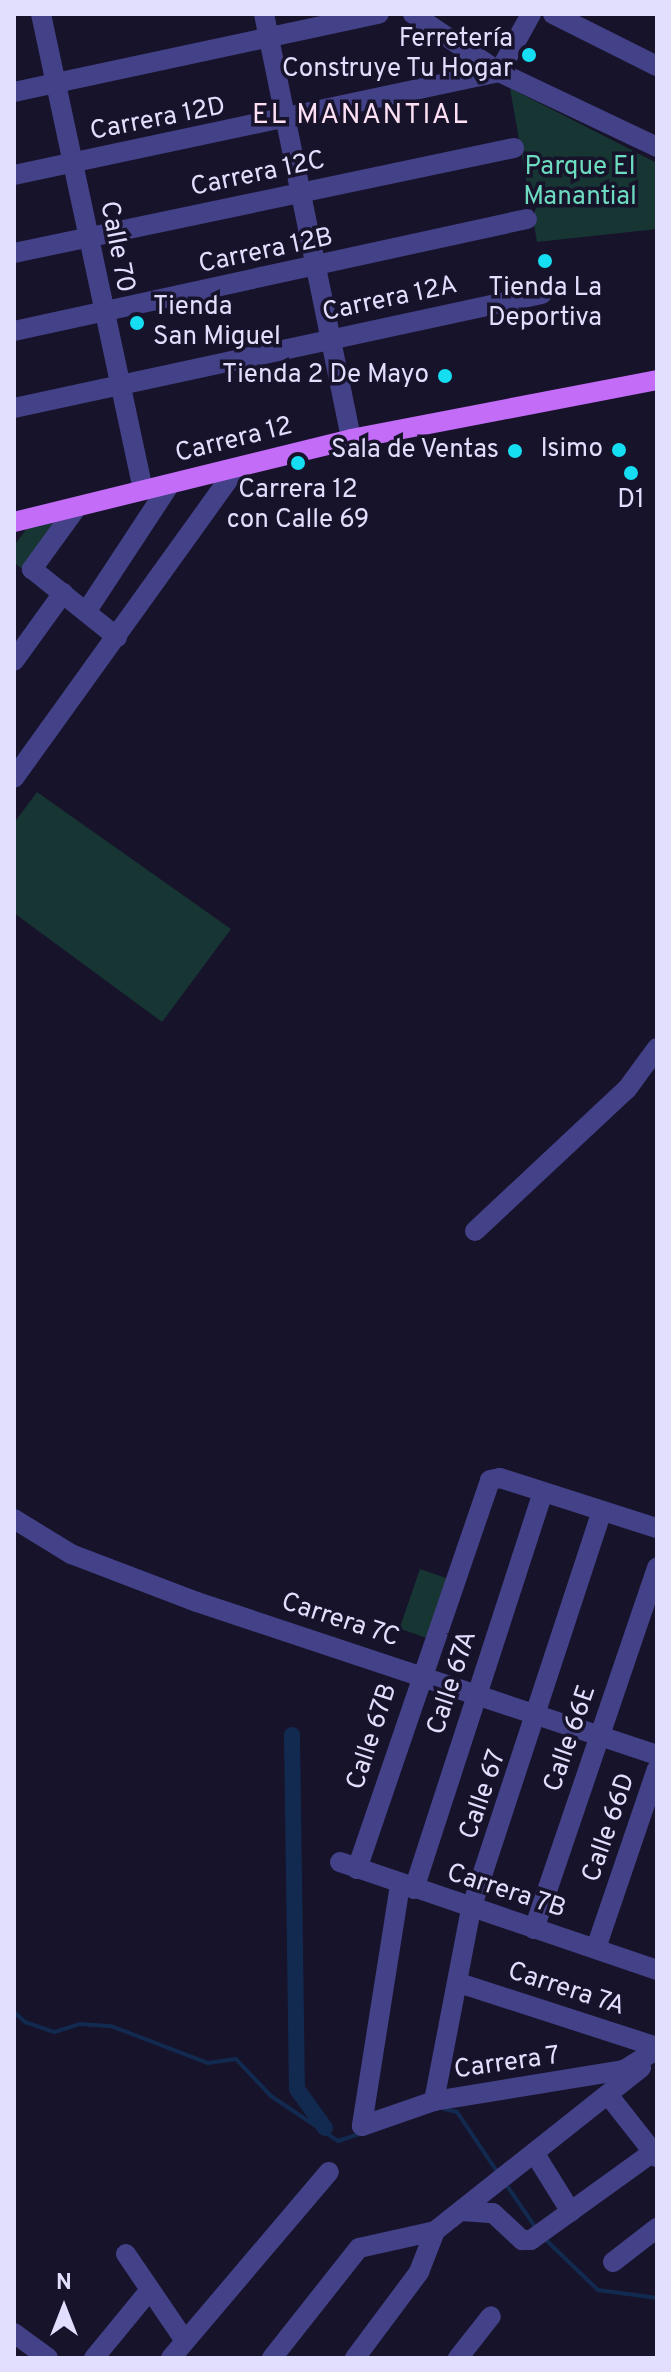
<!DOCTYPE html>
<html>
<head>
<meta charset="utf-8">
<style>
	body { margin:0 }
	#map { position:relative; width:671px; height:2372px; overflow:hidden; background:#17132b; font-family:Overpass,sans-serif }
	div>[style] { position:absolute }
	[style*='--x'] { left:calc(var(--x)*1px); top:calc(var(--y)*1px); width:calc(var(--w)*1px); rotate:calc(var(--a)*1deg) }
	.green>* { inset:0; background:#163533; transform-origin:0 0 }
	.stream>* { height:4px; margin:-2px; padding:0 2px; transform-origin:2px; border-radius:2px; background:#122a4f }
	.canal>* { height:16px; margin:-8px; padding:0 8px; transform-origin:8px; border-radius:8px; background:#122a4f }
	.minor>* { height:20px; margin:-10px; padding:0 10px; transform-origin:10px; border-radius:10px; background:#434187 }
	.major>* { height:20px; margin:-10px; padding:0 10px; transform-origin:10px; border-radius:10px; background:#c26cf7 }
	.dots>* { width:22px; height:22px; translate:-50% -50%; box-sizing:border-box; border:4px solid #17132b; border-radius:50% }
	span { translate:-50% -50%; white-space:nowrap; text-align:center; line-height:1.15; -webkit-text-stroke:7px #17132b; paint-order:stroke }
	.poi-label { font-size:26px; color:#e2defd }
	.right { translate:-100% -50%; text-align:right }
	.left { translate:0 -50%; text-align:left }
	.street-label { font-size:26px; color:#e2defd }
	.park-label { font-size:26px; color:#6ddbbf }
	.neighbourhood-label { font-size:28px; color:#fde0f3; letter-spacing:2px }
	.frame { position:absolute; inset:0; border:16px solid #e2defd; pointer-events:none }
	.north { position:absolute; left:24px; top:2268px; width:80px; height:80px; -webkit-text-stroke:6px #17132b; paint-order:stroke; rotate:0deg; font-size:22px; font-weight:700; line-height:32px; text-align:center; color:#e2defd }
	.north::after { content:''; display:block; margin:auto; width:28px; height:36px; background:#e2defd; clip-path:polygon(50% 0,100% 100%,50% 72%,0 100%) }
</style>
</head>
<body>
<div id="map">
	<div class="green">
		<div style="clip-path:polygon(510px 88px,657px 163px,657px 229px,537px 242px)"></div>
		<div style="clip-path:polygon(62px 520px,26px 571px,14px 563px,14px 546px,27px 528px)"></div>
		<div style="clip-path:polygon(37px 792px,231px 929px,162px 1022px,14px 913px,14px 823px)"></div>
		<div style="left:420px;top:1569px;width:31px;height:63px;rotate:19deg"></div>
	</div>
	<div class="stream">
		<div style="--x:14;--y:2012;--w:15;--a:42"></div>
		<div style="--x:25;--y:2022;--w:31;--a:19"></div>
		<div style="--x:54;--y:2032;--w:27;--a:-17"></div>
		<div style="--x:80;--y:2024;--w:31;--a:4"></div>
		<div style="--x:111;--y:2026;--w:104;--a:20.9"></div>
		<div style="--x:208;--y:2063;--w:28;--a:-8"></div>
		<div style="--x:236;--y:2059;--w:51;--a:46.6"></div>
		<div style="--x:271;--y:2096;--w:81;--a:33.9"></div>
		<div style="--x:338;--y:2141;--w:26;--a:-18"></div>
		<div style="--x:444;--y:2109;--w:13;--a:13"></div>
		<div style="--x:457;--y:2112;--w:73;--a:56.1"></div>
		<div style="--x:505;--y:2183;--w:55;--a:55.4"></div>
		<div style="--x:546;--y:2240;--w:72;--a:43.9"></div>
		<div style="--x:598;--y:2290;--w:60;--a:7.7"></div>
	</div>
	<div class="canal">
		<div style="--x:292;--y:1735;--w:354;--a:89.2"></div>
		<div style="--x:297;--y:2089;--w:48;--a:54.3"></div>
	</div>
	<div class="minor">
		<div style="--x:41;--y:14;--w:487;--a:77.9"></div>
		<div style="--x:264;--y:14;--w:434;--a:78.4"></div>
		<div style="--x:413;--y:14;--w:104;--a:34"></div>
		<div style="--x:499;--y:72;--w:175;--a:25.4"></div>
		<div style="--x:553;--y:14;--w:116;--a:26.6"></div>
		<div style="--x:14;--y:92;--w:373;--a:-12.1"></div>
		<div style="--x:14;--y:175;--w:496;--a:-12"></div>
		<div style="--x:499;--y:72;--w:66;--a:-61.1"></div>
		<div style="--x:14;--y:253;--w:511;--a:-11.86"></div>
		<div style="--x:14;--y:331;--w:525;--a:-12.32"></div>
		<div style="--x:14;--y:408;--w:540;--a:-12.18"></div>
		<div style="--x:77;--y:507;--w:77;--a:126"></div>
		<div style="--x:32;--y:569;--w:109;--a:38.7"></div>
		<div style="--x:86;--y:612;--w:153;--a:-56.7"></div>
		<div style="--x:14;--y:661;--w:84;--a:-54.2"></div>
		<div style="--x:14;--y:778;--w:380;--a:-54.3"></div>
		<div style="--x:475;--y:1231;--w:208;--a:-43.1"></div>
		<div style="--x:627;--y:1089;--w:51;--a:-53.8"></div>
		<div style="--x:14;--y:1519;--w:67;--a:31.6"></div>
		<div style="--x:71;--y:1554;--w:135;--a:20.9"></div>
		<div style="--x:197;--y:1602;--w:485;--a:18.4"></div>
		<div style="--x:340;--y:1862;--w:335;--a:18.8"></div>
		<div style="--x:357;--y:1869;--w:411;--a:-71.1"></div>
		<div style="--x:490;--y:1480;--w:10;--a:-11"></div>
		<div style="--x:500;--y:1478;--w:165;--a:17.7"></div>
		<div style="--x:400;--y:1885;--w:244;--a:99"></div>
		<div style="--x:362;--y:2126;--w:76;--a:-19.1"></div>
		<div style="--x:434;--y:2101;--w:193;--a:-9.3"></div>
		<div style="--x:624;--y:2070;--w:39;--a:-32"></div>
		<div style="--x:414;--y:1889;--w:416;--a:-72"></div>
		<div style="--x:534;--y:1929;--w:382;--a:-71.2"></div>
		<div style="--x:596;--y:1948;--w:189;--a:-71.2"></div>
		<div style="--x:459;--y:1983;--w:208;--a:17.9"></div>
		<div style="--x:609;--y:2096;--w:78;--a:51.8"></div>
		<div style="--x:434;--y:2101;--w:196;--a:-79.1"></div>
		<div style="--x:471;--y:1909;--w:419;--a:-71.8"></div>
		<div style="--x:535;--y:2154;--w:68;--a:58.2"></div>
		<div style="--x:461;--y:2211;--w:32;--a:4"></div>
		<div style="--x:493;--y:2213;--w:40;--a:43"></div>
		<div style="--x:522;--y:2240;--w:9;--a:0"></div>
		<div style="--x:531;--y:2240;--w:155;--a:-35.8"></div>
		<div style="--x:126;--y:2254;--w:102;--a:55.8"></div>
		<div style="--x:613;--y:2262;--w:56;--a:-37.7"></div>
		<div style="--x:14;--y:2333;--w:42;--a:36.3"></div>
		<div style="--x:94;--y:2358;--w:87;--a:-50.6"></div>
		<div style="--x:171;--y:2358;--w:244;--a:-49.7"></div>
		<div style="--x:272;--y:2358;--w:140;--a:-51.7"></div>
		<div style="--x:359;--y:2248;--w:78;--a:-12.6"></div>
		<div style="--x:435;--y:2231;--w:263;--a:-38.4"></div>
		<div style="--x:355;--y:2358;--w:107;--a:-53.3"></div>
		<div style="--x:419;--y:2272;--w:44;--a:-68.7"></div>
		<div style="--x:458;--y:2358;--w:53;--a:-51.8"></div>
	</div>
	<div class="major">
		<div style="--x:14;--y:522;--w:347;--a:-13.8"></div>
		<div style="--x:351;--y:439;--w:312;--a:-10.9"></div>
	</div>
	<div class="dots">
		<div style="left:529px;top:55px;background:#15ddf2"></div>
		<div style="left:545px;top:261px;background:#15ddf2"></div>
		<div style="left:137px;top:323px;background:#15ddf2"></div>
		<div style="left:445px;top:376px;background:#15ddf2"></div>
		<div style="left:619px;top:450px;background:#15ddf2"></div>
		<div style="left:515px;top:451px;background:#15ddf2"></div>
		<div style="left:298px;top:463px;background:#15ddf2"></div>
		<div style="left:631px;top:473px;background:#15ddf2"></div>
	</div>
	<div class="poi-label">
		<span class="right" style="left:513px;top:55px">Ferretería<br>Construye Tu Hogar</span>
		<span style="left:545px;top:304px">Tienda La<br>Deportiva</span>
		<span class="left" style="left:153px;top:323px">Tienda<br>San Miguel</span>
		<span class="right" style="left:429px;top:376px">Tienda 2 De Mayo</span>
		<span class="right" style="left:603px;top:450px">Isimo</span>
		<span class="right" style="left:499px;top:451px">Sala de Ventas</span>
		<span style="left:298px;top:506px">Carrera 12<br>con Calle 69</span>
		<span style="left:631px;top:501px">D1</span>
	</div>
	<div class="street-label">
		<span style="left:158px;top:120px;rotate:-11deg">Carrera 12D</span>
		<span style="left:258px;top:175px;rotate:-12deg">Carrera 12C</span>
		<span style="left:116px;top:247px;rotate:79deg">Calle 70</span>
		<span style="left:266px;top:252px;rotate:-12deg">Carrera 12B</span>
		<span style="left:390px;top:300px;rotate:-12deg">Carrera 12A</span>
		<span style="left:234px;top:441px;rotate:-14deg">Carrera 12</span>
		<span style="left:340px;top:1621px;rotate:18deg">Carrera 7C</span>
		<span style="left:453px;top:1683px;rotate:-72deg">Calle 67A</span>
		<span style="left:373px;top:1737px;rotate:-72deg">Calle 67B</span>
		<span style="left:571px;top:1739px;rotate:-71deg">Calle 66E</span>
		<span style="left:484px;top:1795px;rotate:-71deg">Calle 67</span>
		<span style="left:610px;top:1828px;rotate:-71deg">Calle 66D</span>
		<span style="left:506px;top:1892px;rotate:18deg">Carrera 7B</span>
		<span style="left:566px;top:1990px;rotate:18deg">Carrera 7A</span>
		<span style="left:507px;top:2064px;rotate:-8deg">Carrera 7</span>
	</div>
	<div class="park-label">
		<span style="left:580px;top:183px">Parque El<br>Manantial</span>
	</div>
	<div class="neighbourhood-label">
		<span style="left:361px;top:116px">EL MANANTIAL</span>
	</div>
	<div class="frame"></div>
	<div class="north">N</div>
</div>
</body>
</html>
